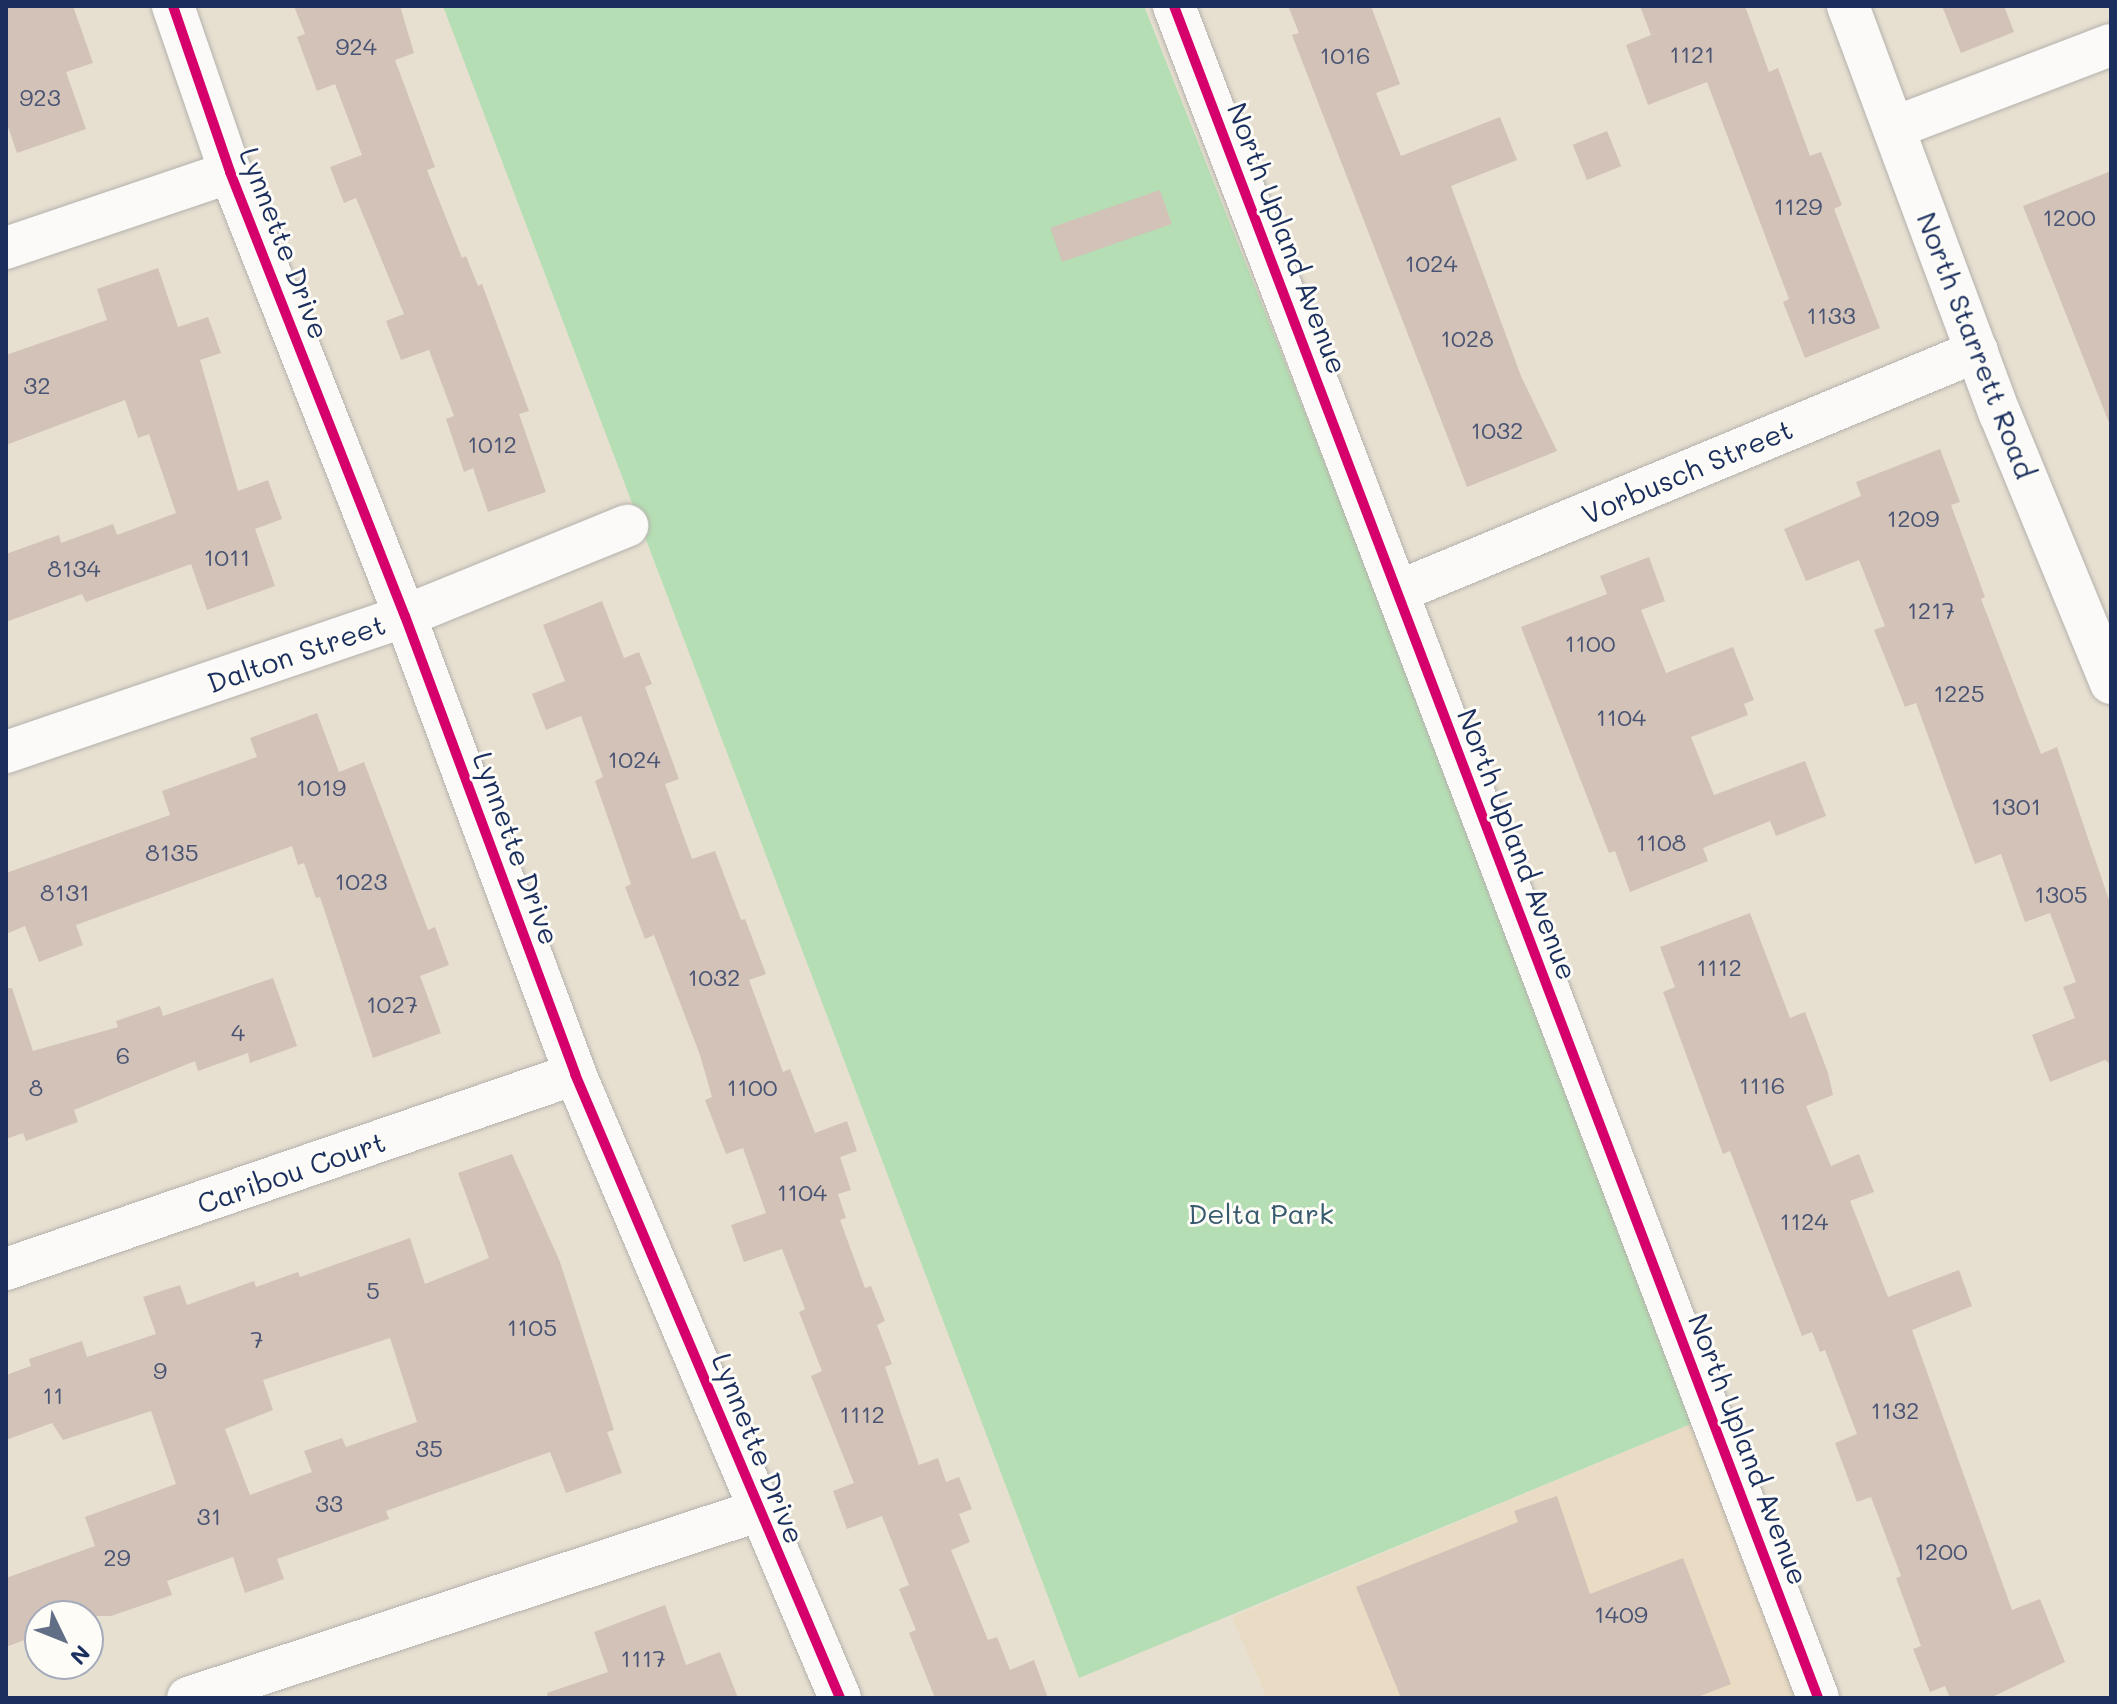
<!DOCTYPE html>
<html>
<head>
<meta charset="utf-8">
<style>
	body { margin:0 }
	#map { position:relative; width:2117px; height:1704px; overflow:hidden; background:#e7e0d1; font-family:Mali,sans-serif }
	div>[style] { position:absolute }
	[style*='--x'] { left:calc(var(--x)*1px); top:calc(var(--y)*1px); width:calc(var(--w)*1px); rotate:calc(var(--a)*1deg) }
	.built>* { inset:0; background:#eadbc4 }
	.green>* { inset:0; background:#b5deb4 }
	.building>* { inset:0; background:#d2c2b7; transform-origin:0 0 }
	.roads { filter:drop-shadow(0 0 2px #b4b1ac) drop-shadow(0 0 2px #b4b1ac) }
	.minor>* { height:42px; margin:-21px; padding:0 21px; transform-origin:21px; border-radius:21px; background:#fbfaf8 }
	.cycleway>* { height:10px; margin:-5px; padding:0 5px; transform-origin:5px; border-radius:5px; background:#d6006c }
	span { translate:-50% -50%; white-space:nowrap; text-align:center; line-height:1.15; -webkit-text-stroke:6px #fdfcf7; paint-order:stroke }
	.number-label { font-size:24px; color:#495474 }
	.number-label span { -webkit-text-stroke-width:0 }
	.street-label { font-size:28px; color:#1b2f5e }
	.park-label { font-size:28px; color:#375a6e }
	.frame { position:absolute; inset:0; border:8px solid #1b2f5e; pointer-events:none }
	.north { position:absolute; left:24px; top:1600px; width:80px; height:80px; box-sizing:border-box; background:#fdfcf7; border:2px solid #a3aaba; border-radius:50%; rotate:133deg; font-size:22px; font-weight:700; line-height:32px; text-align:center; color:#1b2f5e }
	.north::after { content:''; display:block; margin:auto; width:28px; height:36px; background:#626d86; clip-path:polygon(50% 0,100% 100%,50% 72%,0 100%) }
</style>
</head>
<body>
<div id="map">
	<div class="built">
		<div style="clip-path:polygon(1703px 1419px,1812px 1698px,1267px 1698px,1232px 1617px)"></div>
	</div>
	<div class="green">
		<div style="clip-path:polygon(443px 6px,1144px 6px,1703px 1419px,1079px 1678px)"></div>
	</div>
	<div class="building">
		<div style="clip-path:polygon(6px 6px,73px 6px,93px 63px,66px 72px,86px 129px,17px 153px,6px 121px)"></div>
		<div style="clip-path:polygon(294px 6px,400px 6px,414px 53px,395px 60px,435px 167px,427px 170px,462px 258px,466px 256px,478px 286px,482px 284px,529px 411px,519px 414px,546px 492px,488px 512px,473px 468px,464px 472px,446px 419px,454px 416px,429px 350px,401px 360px,386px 321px,404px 314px,356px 198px,344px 203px,330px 167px,362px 155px,335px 84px,317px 91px,297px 37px,305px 34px)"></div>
		<div style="clip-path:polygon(1288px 6px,1371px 6px,1400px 84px,1376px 93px,1401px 156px,1500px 117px,1517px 160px,1451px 186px,1521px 376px,1557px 451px,1467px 487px,1292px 35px,1299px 33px)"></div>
		<div style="clip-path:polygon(1640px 6px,1745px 6px,1769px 72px,1778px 68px,1810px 156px,1821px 152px,1842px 205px,1834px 209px,1880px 328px,1805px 358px,1783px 302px,1789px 299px,1707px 82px,1648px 105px,1626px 45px,1651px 35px)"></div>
		<div style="clip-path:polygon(1942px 6px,2004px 6px,2014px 32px,1961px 53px)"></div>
		<div style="left:1607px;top:131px;width:38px;height:37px;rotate:68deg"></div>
		<div style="clip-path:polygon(2111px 171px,2111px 424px,2110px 425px,2023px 206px)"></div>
		<div style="left:1160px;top:190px;width:36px;height:116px;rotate:71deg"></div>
		<div style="clip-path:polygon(158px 268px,178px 327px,208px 317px,221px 353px,200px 360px,238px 491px,268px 480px,282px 519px,255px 529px,275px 586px,207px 610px,191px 564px,86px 602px,82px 594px,6px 622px,6px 554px,59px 535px,61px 543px,113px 524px,117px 535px,176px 513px,149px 434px,138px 438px,125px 400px,6px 445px,6px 355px,107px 320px,97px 289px)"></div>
		<div style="clip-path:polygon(1940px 449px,1960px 502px,1951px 505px,1985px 597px,1981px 599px,2041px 754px,2057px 747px,2111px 906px,2111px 1065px,2105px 1060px,2050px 1082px,2032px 1035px,2075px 1018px,2063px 987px,2076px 982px,2050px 913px,2025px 922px,2001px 854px,1975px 864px,1916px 703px,1905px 707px,1874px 630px,1885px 626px,1859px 560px,1806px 581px,1784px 529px,1861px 496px,1856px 482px)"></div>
		<div style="clip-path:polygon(1649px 557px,1665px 601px,1641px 610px,1666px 673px,1733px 647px,1754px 700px,1744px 704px,1748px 715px,1691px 737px,1714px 795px,1805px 761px,1826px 816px,1776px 836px,1770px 821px,1703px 848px,1708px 861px,1630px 892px,1615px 851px,1609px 853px,1521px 627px,1607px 594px,1600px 576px)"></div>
		<div style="clip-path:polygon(602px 601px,624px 658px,639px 652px,652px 684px,645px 687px,679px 779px,665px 784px,692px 859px,715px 851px,741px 920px,745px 919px,766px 974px,749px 980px,783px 1072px,790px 1069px,815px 1133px,847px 1121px,857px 1151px,840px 1157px,851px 1190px,838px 1194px,846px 1218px,840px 1220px,865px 1288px,871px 1286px,885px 1321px,877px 1325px,892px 1364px,885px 1367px,919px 1465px,938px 1458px,946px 1482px,959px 1477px,972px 1509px,959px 1514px,970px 1542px,951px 1550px,988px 1640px,997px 1637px,1010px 1670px,1034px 1660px,1048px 1698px,935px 1698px,909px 1633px,916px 1630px,899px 1589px,909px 1585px,882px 1516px,847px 1529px,833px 1491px,854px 1483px,811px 1376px,822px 1371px,799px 1312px,805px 1309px,782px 1249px,744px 1262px,731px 1225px,766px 1213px,743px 1148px,726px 1154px,705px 1100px,712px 1097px,700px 1055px,654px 935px,645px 939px,625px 887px,631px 884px,595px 781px,603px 777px,581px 716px,546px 730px,532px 694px,565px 681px,543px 625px)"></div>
		<div style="clip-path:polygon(317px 713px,339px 772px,364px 762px,428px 930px,435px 927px,449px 965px,420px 976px,441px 1033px,373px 1058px,320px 897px,316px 898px,304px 863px,298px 865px,292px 846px,76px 925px,83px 945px,39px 962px,25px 926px,6px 934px,6px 873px,170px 815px,162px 791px,257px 757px,250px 738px)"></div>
		<div style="clip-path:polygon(1750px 913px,1790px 1018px,1805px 1012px,1828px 1073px,1833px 1095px,1806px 1106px,1831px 1166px,1859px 1154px,1874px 1192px,1850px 1201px,1888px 1297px,1959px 1270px,1972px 1306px,1912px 1330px,2012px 1610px,2040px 1599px,2065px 1662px,1990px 1698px,1950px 1698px,1945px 1686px,1930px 1692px,1913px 1649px,1921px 1646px,1896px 1578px,1901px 1576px,1871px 1497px,1857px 1502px,1835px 1443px,1857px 1434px,1825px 1350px,1820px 1352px,1812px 1332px,1802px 1336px,1730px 1151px,1723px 1154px,1663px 992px,1675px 987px,1660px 947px)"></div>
		<div style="clip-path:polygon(273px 978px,297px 1046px,250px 1063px,248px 1053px,198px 1071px,195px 1061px,74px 1110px,78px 1122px,26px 1141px,23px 1133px,6px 1139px,6px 988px,12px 988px,33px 1051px,118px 1027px,116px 1021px,160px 1006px,163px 1016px)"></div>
		<div style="clip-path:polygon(evenodd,512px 1154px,560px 1262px,614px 1430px,607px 1432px,622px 1473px,566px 1493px,550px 1452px,386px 1511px,389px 1519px,277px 1559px,284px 1579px,245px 1593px,233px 1557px,167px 1581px,172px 1595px,111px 1616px,40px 1616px,40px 1634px,6px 1647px,6px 1578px,95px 1546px,85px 1517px,176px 1484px,151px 1411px,63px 1440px,52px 1423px,6px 1440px,6px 1375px,31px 1366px,29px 1359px,82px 1341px,87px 1357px,156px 1334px,143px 1297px,180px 1285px,187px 1305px,254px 1281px,256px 1287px,298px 1272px,300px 1277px,410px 1238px,425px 1284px,489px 1258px,458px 1173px,512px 1154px,390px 1338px,417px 1422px,346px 1447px,342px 1438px,304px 1451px,312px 1472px,250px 1495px,225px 1429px,273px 1410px,263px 1380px,390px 1338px)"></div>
		<div style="clip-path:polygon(1557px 1496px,1590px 1594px,1683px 1558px,1731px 1684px,1695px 1698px,1401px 1698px,1356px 1587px,1518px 1522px,1514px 1511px)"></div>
		<div style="clip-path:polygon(665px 1605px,686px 1665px,720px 1652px,738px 1698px,548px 1698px,547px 1693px,608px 1672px,594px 1632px)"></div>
	</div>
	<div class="roads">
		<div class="minor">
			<div style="--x:173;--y:6;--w:176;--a:71"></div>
			<div style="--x:230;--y:172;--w:477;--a:68.5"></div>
			<div style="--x:405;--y:616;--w:489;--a:69.6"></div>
			<div style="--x:575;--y:1074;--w:678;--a:66.99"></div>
			<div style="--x:1174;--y:6;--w:1810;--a:69.16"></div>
			<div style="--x:1848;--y:6;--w:435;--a:69.6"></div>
			<div style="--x:2000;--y:414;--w:291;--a:67.6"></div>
			<div style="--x:1896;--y:127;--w:230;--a:-20.9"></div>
			<div style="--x:6;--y:248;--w:237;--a:-18.7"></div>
			<div style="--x:1397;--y:592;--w:628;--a:-22.56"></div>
			<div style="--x:6;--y:752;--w:422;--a:-18.8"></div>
			<div style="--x:405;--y:616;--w:240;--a:-22.1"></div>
			<div style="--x:6;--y:1269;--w:601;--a:-18.92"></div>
			<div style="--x:188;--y:1698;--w:599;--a:-18.19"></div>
		</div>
	</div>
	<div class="cycleway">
		<div style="--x:173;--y:6;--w:176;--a:71"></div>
		<div style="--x:230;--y:172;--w:477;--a:68.5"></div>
		<div style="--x:405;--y:616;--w:489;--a:69.6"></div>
		<div style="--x:575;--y:1074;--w:678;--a:66.99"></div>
		<div style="--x:1174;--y:6;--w:1810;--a:69.16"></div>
	</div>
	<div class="number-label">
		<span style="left:356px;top:46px">924</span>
		<span style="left:1692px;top:54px">1121</span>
		<span style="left:1345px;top:55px">1016</span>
		<span style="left:40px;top:97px">923</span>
		<span style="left:1798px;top:206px">1129</span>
		<span style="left:2069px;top:217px">1200</span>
		<span style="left:1431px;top:263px">1024</span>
		<span style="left:1831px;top:315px">1133</span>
		<span style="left:1467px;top:338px">1028</span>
		<span style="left:37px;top:385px">32</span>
		<span style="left:1497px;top:430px">1032</span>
		<span style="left:492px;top:444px">1012</span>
		<span style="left:1913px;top:518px">1209</span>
		<span style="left:227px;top:557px">1011</span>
		<span style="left:74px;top:568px">8134</span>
		<span style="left:1931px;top:610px">1217</span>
		<span style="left:1590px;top:643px">1100</span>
		<span style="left:1959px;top:693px">1225</span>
		<span style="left:1621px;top:717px">1104</span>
		<span style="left:634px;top:759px">1024</span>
		<span style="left:321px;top:787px">1019</span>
		<span style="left:2016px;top:806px">1301</span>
		<span style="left:1661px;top:842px">1108</span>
		<span style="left:172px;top:852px">8135</span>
		<span style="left:361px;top:881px">1023</span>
		<span style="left:65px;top:892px">8131</span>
		<span style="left:2061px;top:894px">1305</span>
		<span style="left:1719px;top:967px">1112</span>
		<span style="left:714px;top:977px">1032</span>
		<span style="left:392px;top:1004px">1027</span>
		<span style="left:238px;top:1032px">4</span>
		<span style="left:123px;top:1055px">6</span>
		<span style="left:1762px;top:1085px">1116</span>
		<span style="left:36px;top:1087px">8</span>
		<span style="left:752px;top:1087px">1100</span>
		<span style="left:802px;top:1192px">1104</span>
		<span style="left:1804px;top:1221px">1124</span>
		<span style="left:373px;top:1290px">5</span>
		<span style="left:532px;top:1327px">1105</span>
		<span style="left:257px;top:1339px">7</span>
		<span style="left:160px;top:1370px">9</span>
		<span style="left:53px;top:1395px">11</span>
		<span style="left:1895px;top:1410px">1132</span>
		<span style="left:862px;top:1414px">1112</span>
		<span style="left:429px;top:1448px">35</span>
		<span style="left:329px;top:1503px">33</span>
		<span style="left:209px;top:1516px">31</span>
		<span style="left:1941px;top:1551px">1200</span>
		<span style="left:117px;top:1557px">29</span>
		<span style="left:1621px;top:1614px">1409</span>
		<span style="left:643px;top:1658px">1117</span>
	</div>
	<div class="street-label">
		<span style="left:1288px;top:238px;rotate:69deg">North Upland Avenue</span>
		<span style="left:285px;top:243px;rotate:69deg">Lynnette Drive</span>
		<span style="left:1977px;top:345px;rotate:69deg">North Starrett Road</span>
		<span style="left:1687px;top:471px;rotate:-23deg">Vorbusch Street</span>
		<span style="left:296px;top:653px;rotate:-19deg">Dalton Street</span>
		<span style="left:1518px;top:844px;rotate:69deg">North Upland Avenue</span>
		<span style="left:517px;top:848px;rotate:70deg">Lynnette Drive</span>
		<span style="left:291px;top:1172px;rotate:-19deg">Caribou Court</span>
		<span style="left:759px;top:1448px;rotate:68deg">Lynnette Drive</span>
		<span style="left:1749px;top:1449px;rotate:69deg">North Upland Avenue</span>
	</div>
	<div class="park-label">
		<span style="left:1261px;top:1213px">Delta Park</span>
	</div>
	<div class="frame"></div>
	<div class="north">N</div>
</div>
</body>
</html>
